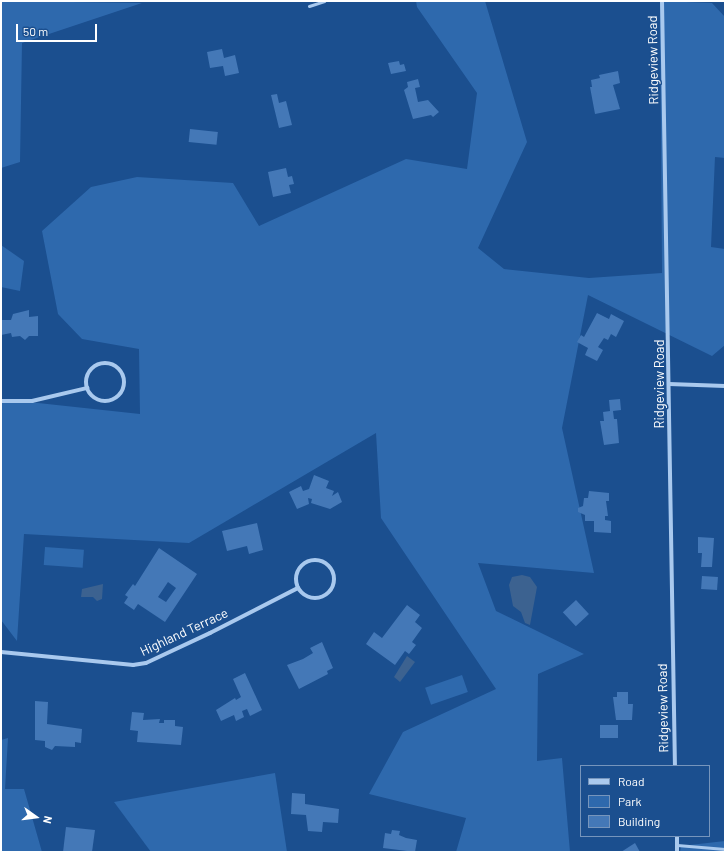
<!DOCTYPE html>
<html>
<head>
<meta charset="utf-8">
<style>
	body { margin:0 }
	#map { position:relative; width:726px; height:853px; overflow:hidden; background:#1b4f8f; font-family:Barlow,sans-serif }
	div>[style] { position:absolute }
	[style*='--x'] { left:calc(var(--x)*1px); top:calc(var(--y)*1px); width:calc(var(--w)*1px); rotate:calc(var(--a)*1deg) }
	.green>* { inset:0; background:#2e69ad; transform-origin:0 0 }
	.water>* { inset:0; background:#3c6290 }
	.building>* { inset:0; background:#4478b7; transform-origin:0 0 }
	.service>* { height:3px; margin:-1.5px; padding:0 1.5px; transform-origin:1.5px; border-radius:1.5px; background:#a9c9ee }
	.minor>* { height:4px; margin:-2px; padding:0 2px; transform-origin:2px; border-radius:2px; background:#a9c9ee }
	.minor>.ring { margin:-2px; padding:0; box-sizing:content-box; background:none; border:4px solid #a9c9ee; border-radius:50% }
	span { translate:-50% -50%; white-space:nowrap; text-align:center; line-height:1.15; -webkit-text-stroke:3px #1b4f8f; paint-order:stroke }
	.street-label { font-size:13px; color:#fff }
	.frame { position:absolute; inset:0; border:2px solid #fff; pointer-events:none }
	.legend { position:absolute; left:580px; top:765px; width:130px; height:72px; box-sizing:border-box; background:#1b4f8f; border:1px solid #7695bc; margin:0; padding:5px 7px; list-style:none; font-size:12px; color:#fff }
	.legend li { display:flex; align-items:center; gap:8px; height:20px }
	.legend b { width:20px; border:1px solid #7695bc }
	.north { position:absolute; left:16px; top:797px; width:40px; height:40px; -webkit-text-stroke:3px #1b4f8f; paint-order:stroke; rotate:104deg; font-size:11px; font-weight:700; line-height:16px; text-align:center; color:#fff }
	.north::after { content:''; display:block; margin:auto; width:14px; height:18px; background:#fff; clip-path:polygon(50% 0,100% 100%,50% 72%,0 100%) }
	.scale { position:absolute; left:16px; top:24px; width:81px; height:18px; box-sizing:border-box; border:2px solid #fff; border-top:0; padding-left:5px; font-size:12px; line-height:14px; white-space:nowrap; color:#fff; -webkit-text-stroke:3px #1b4f8f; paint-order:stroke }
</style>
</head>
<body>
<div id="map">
	<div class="green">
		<div style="clip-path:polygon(1px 1px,142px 3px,22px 43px,20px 162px,1px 168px)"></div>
		<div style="clip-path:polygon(416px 1px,485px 1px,527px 142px,478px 248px,504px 269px,589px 278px,662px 273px,660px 1px,712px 3px,725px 17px,725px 158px,715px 157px,711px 247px,725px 249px,725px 345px,712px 356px,588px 295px,562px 428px,594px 573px,478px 563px,496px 611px,584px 654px,538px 674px,537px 761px,562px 758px,570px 852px,456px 852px,466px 818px,369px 794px,403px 732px,496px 689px,381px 518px,376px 433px,189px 543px,24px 534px,17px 641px,1px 620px,1px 399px,140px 414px,139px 349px,82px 339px,58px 314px,42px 231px,91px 187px,137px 177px,233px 183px,259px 226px,406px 159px,467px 169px,477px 93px,417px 7px)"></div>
		<div style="clip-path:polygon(1px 245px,24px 261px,20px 291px,1px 287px)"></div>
		<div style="left:45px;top:547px;width:39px;height:18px;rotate:4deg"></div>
		<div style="left:462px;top:675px;width:18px;height:39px;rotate:71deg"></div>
		<div style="clip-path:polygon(8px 738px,5px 789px,24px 789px,42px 852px,1px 852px,1px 740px)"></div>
		<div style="clip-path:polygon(275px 773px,287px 852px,151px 852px,114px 802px)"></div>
		<div style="clip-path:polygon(725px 841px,725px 852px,680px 852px,681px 846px)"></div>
	</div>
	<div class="water">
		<div style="clip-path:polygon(522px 575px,530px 577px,537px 587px,530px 625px,525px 623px,521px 612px,513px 606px,509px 585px,512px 577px)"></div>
		<div style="clip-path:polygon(103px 584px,102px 599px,97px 601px,93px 597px,81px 597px,82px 589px)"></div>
		<div style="clip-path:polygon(407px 656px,415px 662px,400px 682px,394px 677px)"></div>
	</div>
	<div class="building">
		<div style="clip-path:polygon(222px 49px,224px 58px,235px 55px,239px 73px,225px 76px,223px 66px,210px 68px,207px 52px)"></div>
		<div style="clip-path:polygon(399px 61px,400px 65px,404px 64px,406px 71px,391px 74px,388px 63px)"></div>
		<div style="clip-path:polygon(618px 71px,620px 83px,613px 85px,620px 109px,595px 114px,590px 87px,592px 87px,591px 80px,600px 78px,599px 75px)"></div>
		<div style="clip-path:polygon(418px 79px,420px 87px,415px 88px,418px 102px,428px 100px,439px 112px,433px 117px,431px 115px,413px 119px,404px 90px,408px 87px,407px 82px)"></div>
		<div style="clip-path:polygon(277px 94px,279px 103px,286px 101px,292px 125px,279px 128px,271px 95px)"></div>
		<div style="left:190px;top:129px;width:28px;height:13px;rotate:6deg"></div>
		<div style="clip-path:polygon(286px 168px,288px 177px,292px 176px,294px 184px,289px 185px,291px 193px,273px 197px,268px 172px)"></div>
		<div style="clip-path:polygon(29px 310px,29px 317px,38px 316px,38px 336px,29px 336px,25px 340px,20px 336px,12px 337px,11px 333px,1px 335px,1px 320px,11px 320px,13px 314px)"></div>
		<div style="clip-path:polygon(597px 313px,609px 319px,611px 314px,624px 321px,616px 337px,611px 334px,608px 340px,604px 338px,598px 347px,603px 350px,597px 361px,585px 355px,588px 348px,577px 342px,581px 335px,584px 337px)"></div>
		<div style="clip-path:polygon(620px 399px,621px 410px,613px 411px,614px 419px,617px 419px,619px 443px,604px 445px,600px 421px,604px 421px,603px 412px,610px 411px,609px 400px)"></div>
		<div style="clip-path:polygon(314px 475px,329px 481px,326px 488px,334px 491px,332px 496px,338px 492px,342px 502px,330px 509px,311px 503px,312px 499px,308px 498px,309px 504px,297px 509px,289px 492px,301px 486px,303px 491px,309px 489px)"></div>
		<div style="clip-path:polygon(589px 491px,609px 493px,609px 501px,606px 501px,608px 516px,605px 516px,605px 520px,611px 521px,611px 533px,594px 532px,594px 521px,585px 521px,585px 515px,578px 512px,578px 508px,583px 506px,584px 498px,588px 498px)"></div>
		<div style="clip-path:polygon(257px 523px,263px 550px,249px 554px,247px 546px,227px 551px,222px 531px)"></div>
		<div style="clip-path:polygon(698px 537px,714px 538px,712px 567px,701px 567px,702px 553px,698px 553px)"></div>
		<div style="clip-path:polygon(evenodd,159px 548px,197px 574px,165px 622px,138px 604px,134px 610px,124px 603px,128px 597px,125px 595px,133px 584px,135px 586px,159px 548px,168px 582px,176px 588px,166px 602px,158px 597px,168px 582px)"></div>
		<div style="left:702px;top:576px;width:16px;height:13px;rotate:4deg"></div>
		<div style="left:576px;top:600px;width:19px;height:18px;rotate:47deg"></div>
		<div style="clip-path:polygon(407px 605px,420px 615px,415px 622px,422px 628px,412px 642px,416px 645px,409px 654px,405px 651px,395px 665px,366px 644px,374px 632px,382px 638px)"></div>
		<div style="clip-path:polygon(322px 642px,333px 668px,327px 671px,328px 674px,299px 689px,287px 665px,303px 659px,313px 653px,310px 648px)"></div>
		<div style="clip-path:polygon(245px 673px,262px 710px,250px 716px,247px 709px,242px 711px,244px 717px,236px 721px,234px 715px,221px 721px,216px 710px,235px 698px,236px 700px,241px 697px,233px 679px)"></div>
		<div style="clip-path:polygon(617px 692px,628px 692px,628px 704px,633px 704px,632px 720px,616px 720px,613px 697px,617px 697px)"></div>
		<div style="clip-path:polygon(35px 701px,48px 702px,47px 724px,82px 729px,81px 743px,75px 742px,75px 747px,55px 746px,52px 750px,45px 747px,45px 741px,35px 740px)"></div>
		<div style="clip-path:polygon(132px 712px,144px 713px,143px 720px,160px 719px,159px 723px,164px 723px,164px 720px,175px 720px,175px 726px,183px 727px,181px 745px,137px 742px,138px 731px,130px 730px)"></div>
		<div style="left:600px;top:725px;width:18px;height:13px"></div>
		<div style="clip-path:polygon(292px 793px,305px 794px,305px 804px,339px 809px,338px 823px,323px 822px,322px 832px,308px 831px,306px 815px,291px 814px)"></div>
		<div style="clip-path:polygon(66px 827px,95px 830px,92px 852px,63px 852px)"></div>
		<div style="clip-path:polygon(392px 830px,400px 831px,399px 835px,406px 838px,417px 840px,415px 852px,383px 848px,385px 833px,391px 834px)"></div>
		<div style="clip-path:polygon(635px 843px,640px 852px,621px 852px)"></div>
	</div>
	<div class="service">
		<div style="--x:309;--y:6;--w:16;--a:-18"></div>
		<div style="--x:677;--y:845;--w:48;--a:4.8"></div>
	</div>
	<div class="minor">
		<div style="--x:662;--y:1;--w:765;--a:89.03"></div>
		<div class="ring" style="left:86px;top:363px;width:34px;height:34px"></div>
		<div style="--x:669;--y:384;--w:56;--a:2"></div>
		<div style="--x:1;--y:401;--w:31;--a:0"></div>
		<div style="--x:32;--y:401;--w:57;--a:-13.3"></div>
		<div class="ring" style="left:296px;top:560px;width:34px;height:34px"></div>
		<div style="--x:1;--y:652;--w:133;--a:5.6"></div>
		<div style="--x:133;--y:665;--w:13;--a:-9"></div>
		<div style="--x:146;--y:663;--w:71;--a:-25.1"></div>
		<div style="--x:210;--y:633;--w:99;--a:-27.1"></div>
		<div style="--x:677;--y:836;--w:16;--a:90"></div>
	</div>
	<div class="street-label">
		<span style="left:653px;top:60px;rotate:-91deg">Ridgeview Road</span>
		<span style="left:659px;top:384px;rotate:-90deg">Ridgeview Road</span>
		<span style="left:184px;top:632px;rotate:-25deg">Highland Terrace</span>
		<span style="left:663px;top:708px;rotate:-91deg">Ridgeview Road</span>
	</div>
	<div class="frame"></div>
	<ul class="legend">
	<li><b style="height:5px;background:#a9c9ee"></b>Road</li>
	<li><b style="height:11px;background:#2e69ad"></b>Park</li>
	<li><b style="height:11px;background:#4478b7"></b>Building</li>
	</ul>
	<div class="north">N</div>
	<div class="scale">50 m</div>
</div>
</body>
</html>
